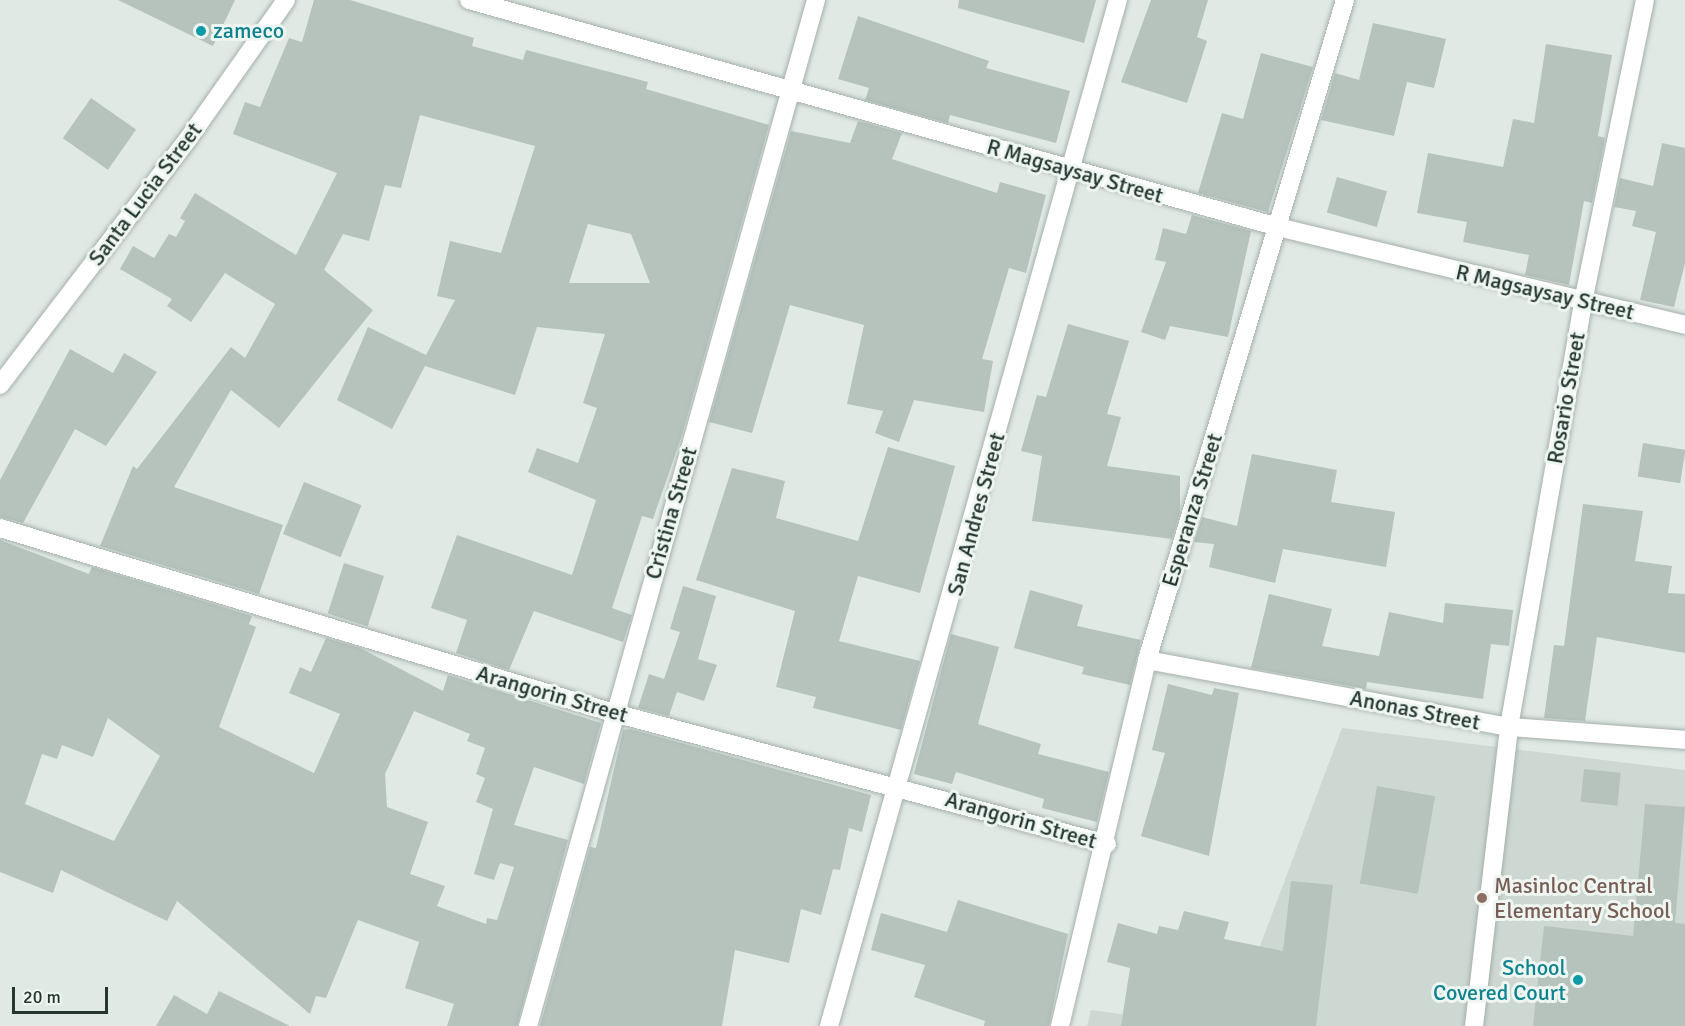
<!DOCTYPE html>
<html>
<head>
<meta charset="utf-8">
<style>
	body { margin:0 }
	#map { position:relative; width:1685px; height:1026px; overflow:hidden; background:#e0e9e4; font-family:Signika,sans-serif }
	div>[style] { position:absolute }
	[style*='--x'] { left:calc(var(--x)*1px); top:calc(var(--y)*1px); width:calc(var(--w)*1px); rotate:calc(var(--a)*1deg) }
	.built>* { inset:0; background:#ced8d2 }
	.building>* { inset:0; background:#b5c3bc; transform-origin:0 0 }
	.roads { filter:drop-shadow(0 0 2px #a4b0aa) drop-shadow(0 0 2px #a4b0aa) }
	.service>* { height:18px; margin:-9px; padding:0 9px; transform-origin:9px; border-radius:9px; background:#fff }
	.minor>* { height:18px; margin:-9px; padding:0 9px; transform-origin:9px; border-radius:9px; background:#fff }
	.tertiary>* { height:18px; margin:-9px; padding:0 9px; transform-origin:9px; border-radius:9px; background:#fff }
	.dots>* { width:16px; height:16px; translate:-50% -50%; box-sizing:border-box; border:3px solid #eff6f2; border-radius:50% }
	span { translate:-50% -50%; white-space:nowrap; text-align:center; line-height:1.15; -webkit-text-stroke:6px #eff6f2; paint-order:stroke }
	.culture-label { font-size:22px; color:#0d838f }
	.left { translate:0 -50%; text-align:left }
	.right { translate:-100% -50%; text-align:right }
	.street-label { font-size:22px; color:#23362f }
	.education-label { font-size:22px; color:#785e54 }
	.scale { position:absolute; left:12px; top:987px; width:96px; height:27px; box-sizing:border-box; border:3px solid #23362f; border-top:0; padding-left:8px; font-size:18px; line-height:21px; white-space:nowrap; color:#23362f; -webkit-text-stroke:4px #eff6f2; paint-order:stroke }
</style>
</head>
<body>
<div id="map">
	<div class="built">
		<div style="clip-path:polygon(1342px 728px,1685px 770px,1685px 1026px,1230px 1026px)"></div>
		<div style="clip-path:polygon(1091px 1010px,1209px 1026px,1087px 1026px)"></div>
	</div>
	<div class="building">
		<div style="clip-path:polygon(118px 0,235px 0,213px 46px)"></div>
		<div style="clip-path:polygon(evenodd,314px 0,350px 0,474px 38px,472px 46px,523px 60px,526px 50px,648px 82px,646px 89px,769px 125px,682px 435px,653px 519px,642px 516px,612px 608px,632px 615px,623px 642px,534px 611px,509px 670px,456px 653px,467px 620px,431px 608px,457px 535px,572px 575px,596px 500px,528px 472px,537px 448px,578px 463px,597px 408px,583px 403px,605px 334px,537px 327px,515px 395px,425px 366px,392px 429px,337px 400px,368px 327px,426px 355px,455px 300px,437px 296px,450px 241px,501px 253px,535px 146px,420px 115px,401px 188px,385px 185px,369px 241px,343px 234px,324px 270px,373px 310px,279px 428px,231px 390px,174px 487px,283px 525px,259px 594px,100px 546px,133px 466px,137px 469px,231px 347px,245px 358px,275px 304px,225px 273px,191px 322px,167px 306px,172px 299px,120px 269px,133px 246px,154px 258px,169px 234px,176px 237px,185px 221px,180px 218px,195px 193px,296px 255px,337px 173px,233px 134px,245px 102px,260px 107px,289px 38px,302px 42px,314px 0,588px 224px,631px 234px,650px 283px,569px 283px,588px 224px)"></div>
		<div style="clip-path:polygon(959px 0,1096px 0,1084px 43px,958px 8px)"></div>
		<div style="clip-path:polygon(1151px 0,1208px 0,1197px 37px,1207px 41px,1187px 103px,1121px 82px)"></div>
		<div style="clip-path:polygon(858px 16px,989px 61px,986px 68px,1070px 91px,1056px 143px,950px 115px,948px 123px,865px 100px,869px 88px,838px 79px)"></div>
		<div style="clip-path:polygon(1373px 23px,1446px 39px,1434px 88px,1407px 82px,1394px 136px,1321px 120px,1335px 73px,1359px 80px)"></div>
		<div style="clip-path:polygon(1546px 44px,1612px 55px,1598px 136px,1605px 138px,1592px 203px,1584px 201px,1569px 285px,1525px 275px,1529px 255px,1463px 242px,1467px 222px,1417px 213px,1428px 153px,1503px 167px,1513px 119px,1534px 123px)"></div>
		<div style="clip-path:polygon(1261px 53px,1313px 67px,1268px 212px,1198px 193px,1222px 113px,1243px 119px)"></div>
		<div style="left:91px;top:98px;width:55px;height:49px;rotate:35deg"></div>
		<div style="clip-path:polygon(858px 121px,902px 133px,892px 159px,997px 193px,1000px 182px,1046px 195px,1026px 273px,1009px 268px,982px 359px,993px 361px,984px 412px,914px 400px,899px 442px,875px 433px,883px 411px,847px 404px,864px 325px,790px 305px,752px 433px,709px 422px,791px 131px,850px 143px)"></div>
		<div style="clip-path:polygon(1662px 143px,1685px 148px,1685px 263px,1674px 307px,1640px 300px,1656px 232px,1632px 226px,1636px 211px,1614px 207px,1620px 178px,1653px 186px)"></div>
		<div style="left:1337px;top:177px;width:52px;height:37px;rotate:16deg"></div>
		<div style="clip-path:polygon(1192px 215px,1251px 231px,1228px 337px,1170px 326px,1165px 340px,1141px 332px,1166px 262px,1155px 260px,1163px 228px,1186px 234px)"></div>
		<div style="clip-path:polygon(1068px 324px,1129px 341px,1107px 414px,1121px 417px,1107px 466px,1180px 476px,1180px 512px,1172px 539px,1032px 521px,1042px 456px,1021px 451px,1037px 395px,1046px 397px)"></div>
		<div style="clip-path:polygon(70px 349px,113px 373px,124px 353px,157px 372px,106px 446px,75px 429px,23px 523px,0 517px,0 480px)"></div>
		<div style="left:1643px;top:443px;width:43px;height:34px;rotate:9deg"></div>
		<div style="clip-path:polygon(888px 447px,955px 466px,920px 593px,858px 576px,839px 641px,920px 661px,901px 730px,813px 708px,816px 697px,776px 687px,795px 611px,696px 580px,732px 468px,785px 481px,776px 518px,858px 541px)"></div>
		<div style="clip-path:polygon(1252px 454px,1337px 470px,1331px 502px,1395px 512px,1386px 567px,1283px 549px,1275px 583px,1209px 567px,1214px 544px,1194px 542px,1202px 517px,1237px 526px)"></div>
		<div style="left:304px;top:482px;width:62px;height:56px;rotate:22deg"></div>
		<div style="clip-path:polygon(1583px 504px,1643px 511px,1635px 561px,1672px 566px,1668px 593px,1685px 594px,1685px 653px,1597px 637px,1585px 721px,1544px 718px,1554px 645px,1564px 646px)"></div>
		<div style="clip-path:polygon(evenodd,0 540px,89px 574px,92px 567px,252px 616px,249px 624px,256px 627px,219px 727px,314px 773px,340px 714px,289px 693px,300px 667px,311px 672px,326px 638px,360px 648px,443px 691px,448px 675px,601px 723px,584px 784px,534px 767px,514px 825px,568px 840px,517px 1026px,447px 1026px,454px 1004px,405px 988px,419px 942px,358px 920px,326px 998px,316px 996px,310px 1014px,177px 901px,167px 921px,61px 870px,53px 893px,0 872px,0 540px,414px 711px,470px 734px,467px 741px,485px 748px,476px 774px,485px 778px,476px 802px,493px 809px,474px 874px,494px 880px,500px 863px,514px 867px,497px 920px,487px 918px,486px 924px,437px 906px,445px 886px,410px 874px,428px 822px,387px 807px,385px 774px,414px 711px,0 540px,108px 718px,160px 756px,114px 841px,25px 804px,42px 754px,57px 759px,62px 745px,93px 757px,108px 718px)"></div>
		<div style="left:344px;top:563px;width:42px;height:53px;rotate:18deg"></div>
		<div style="clip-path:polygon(683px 586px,716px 596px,698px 659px,717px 665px,704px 701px,677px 692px,669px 716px,638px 708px,649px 674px,664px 679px,680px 632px,670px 629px)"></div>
		<div style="clip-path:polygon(1030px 590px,1083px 605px,1077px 626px,1141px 640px,1130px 685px,1082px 674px,1084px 667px,1014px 648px)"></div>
		<div style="clip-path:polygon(1269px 594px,1332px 609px,1322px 646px,1379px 656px,1389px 612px,1443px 623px,1445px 603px,1513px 610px,1509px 646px,1491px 644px,1483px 699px,1367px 682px,1366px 689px,1251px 668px)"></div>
		<div style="clip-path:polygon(951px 634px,999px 647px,978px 724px,1041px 744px,1038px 754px,1109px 772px,1097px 822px,1042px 808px,1044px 799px,956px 772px,952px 784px,914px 774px)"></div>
		<div style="clip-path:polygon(1168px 684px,1212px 695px,1214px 688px,1239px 693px,1209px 856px,1141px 836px,1165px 753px,1152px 750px)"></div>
		<div style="clip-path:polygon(630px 729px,871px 795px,862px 832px,849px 828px,840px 870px,833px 869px,821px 915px,801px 909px,789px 963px,735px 950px,722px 1026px,540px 1026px,590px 847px,596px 848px,623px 730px)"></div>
		<div style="left:1584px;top:769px;width:37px;height:33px;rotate:6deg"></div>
		<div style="left:1377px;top:786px;width:59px;height:99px;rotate:10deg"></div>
		<div style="clip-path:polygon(1645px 804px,1685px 807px,1675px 923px,1685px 924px,1685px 1026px,1533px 1026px,1544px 926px,1633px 936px)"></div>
		<div style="clip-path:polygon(1291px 881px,1333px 885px,1316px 1026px,1121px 1026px,1130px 968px,1107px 962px,1118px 923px,1157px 934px,1159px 926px,1178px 930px,1184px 911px,1229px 922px,1224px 939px,1283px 951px)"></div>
		<div style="clip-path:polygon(958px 900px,1068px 934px,1049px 1026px,984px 1026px,985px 1021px,914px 997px,925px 965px,871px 950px,881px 913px,947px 932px)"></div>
		<div style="clip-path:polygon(219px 991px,290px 1026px,156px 1026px,174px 995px,207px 1014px)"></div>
	</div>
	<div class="roads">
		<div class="service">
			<div style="--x:1474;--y:1026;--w:301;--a:-83.3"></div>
		</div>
		<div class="minor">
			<div style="--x:469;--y:0;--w:840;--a:15.67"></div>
			<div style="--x:1278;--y:227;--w:419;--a:13.5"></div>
			<div style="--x:0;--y:528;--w:641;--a:16.77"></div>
			<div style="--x:614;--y:713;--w:510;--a:14.88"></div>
			<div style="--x:1147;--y:660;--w:368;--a:10.5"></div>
			<div style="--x:1509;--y:727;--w:176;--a:4.2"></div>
			<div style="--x:1509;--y:727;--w:431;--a:-80.1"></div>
			<div style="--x:1583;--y:302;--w:308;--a:-78.4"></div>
			<div style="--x:528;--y:1026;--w:1066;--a:-74.32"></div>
			<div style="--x:829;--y:1026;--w:1066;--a:-74.27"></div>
			<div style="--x:1060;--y:1026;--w:376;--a:-76.6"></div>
			<div style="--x:1147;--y:660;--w:689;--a:-73.3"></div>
		</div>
		<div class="tertiary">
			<div style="--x:0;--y:385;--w:310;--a:-52.6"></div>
			<div style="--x:188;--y:139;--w:170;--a:-54.8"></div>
		</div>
	</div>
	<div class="dots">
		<div style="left:201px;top:31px;background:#0f9aa8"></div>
		<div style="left:1482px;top:898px;background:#8d6e63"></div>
		<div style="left:1578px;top:980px;background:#0f9aa8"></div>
	</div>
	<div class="culture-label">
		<span class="left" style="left:213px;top:31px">zameco</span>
		<span class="right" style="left:1566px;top:980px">School<br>Covered Court</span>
	</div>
	<div class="street-label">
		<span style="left:1075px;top:171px;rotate:16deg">R Magsaysay Street</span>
		<span style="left:145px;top:194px;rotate:-53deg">Santa Lucia Street</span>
		<span style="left:1545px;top:292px;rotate:13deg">R Magsaysay Street</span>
		<span style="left:1566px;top:398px;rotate:-80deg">Rosario Street</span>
		<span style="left:1192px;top:510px;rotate:-73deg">Esperanza Street</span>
		<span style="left:671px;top:513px;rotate:-74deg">Cristina Street</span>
		<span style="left:976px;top:514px;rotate:-75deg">San Andres Street</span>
		<span style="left:552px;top:694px;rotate:16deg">Arangorin Street</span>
		<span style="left:1415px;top:710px;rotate:11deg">Anonas Street</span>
		<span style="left:1021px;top:820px;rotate:16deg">Arangorin Street</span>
	</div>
	<div class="education-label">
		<span class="left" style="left:1494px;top:898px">Masinloc Central<br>Elementary School</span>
	</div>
	<div class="scale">20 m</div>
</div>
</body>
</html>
